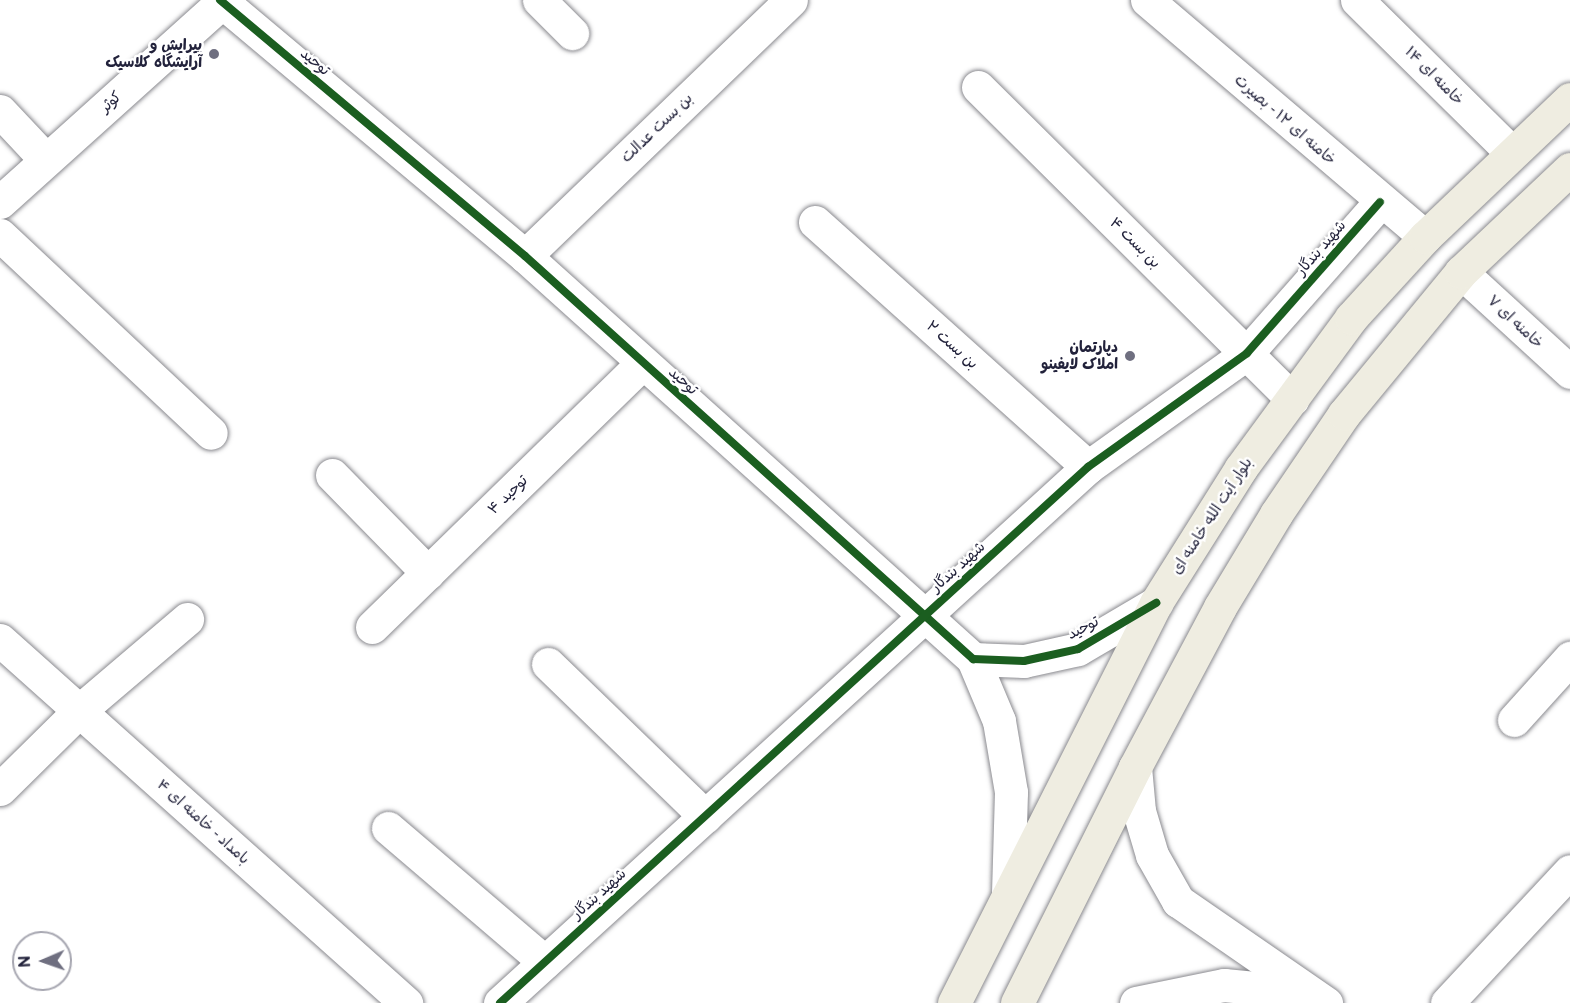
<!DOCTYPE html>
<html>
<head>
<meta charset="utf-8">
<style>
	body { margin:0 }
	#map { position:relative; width:1570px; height:1003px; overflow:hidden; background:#fff; font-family:"Balsamiq Sans","Playpen Sans Arabic",sans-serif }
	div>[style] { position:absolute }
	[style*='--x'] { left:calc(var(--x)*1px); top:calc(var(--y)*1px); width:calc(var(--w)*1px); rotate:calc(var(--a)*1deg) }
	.roads { filter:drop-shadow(0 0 2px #8a8a8f) drop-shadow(0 0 2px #8a8a8f) }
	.minor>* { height:33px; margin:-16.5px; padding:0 16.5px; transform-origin:16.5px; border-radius:16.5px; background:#fff }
	.tertiary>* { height:33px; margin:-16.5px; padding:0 16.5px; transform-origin:16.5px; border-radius:16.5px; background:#fff }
	.secondary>* { height:33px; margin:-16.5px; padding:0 16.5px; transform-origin:16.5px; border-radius:16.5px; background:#fff }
	.primary>* { height:33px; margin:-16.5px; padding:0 16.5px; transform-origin:16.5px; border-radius:16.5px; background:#efede1 }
	.cycleway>* { height:8px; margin:-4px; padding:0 4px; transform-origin:4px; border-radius:4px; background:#1b5e20 }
	.dots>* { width:16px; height:16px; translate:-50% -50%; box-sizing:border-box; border:3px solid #fff; border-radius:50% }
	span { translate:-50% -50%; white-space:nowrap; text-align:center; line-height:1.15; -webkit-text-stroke:5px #fff; paint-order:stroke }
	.poi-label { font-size:15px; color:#22223b; font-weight:700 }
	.right { translate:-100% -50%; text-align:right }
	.street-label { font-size:15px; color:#22223b }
	.north { position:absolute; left:12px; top:931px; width:60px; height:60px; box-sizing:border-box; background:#fff; border:2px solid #a7a7b1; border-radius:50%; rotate:268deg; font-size:16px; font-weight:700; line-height:24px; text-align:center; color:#22223b }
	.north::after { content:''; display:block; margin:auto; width:21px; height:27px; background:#6f6f80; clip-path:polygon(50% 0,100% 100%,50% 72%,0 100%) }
</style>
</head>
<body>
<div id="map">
	<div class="roads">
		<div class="minor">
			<div style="--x:539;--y:0;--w:47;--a:45"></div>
			<div style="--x:1147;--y:0;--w:365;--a:40.4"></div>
			<div style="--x:1357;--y:0;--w:216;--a:44.6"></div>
			<div style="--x:978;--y:87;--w:443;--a:44.8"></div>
			<div style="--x:0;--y:111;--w:67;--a:46.8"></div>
			<div style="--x:0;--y:202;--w:302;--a:-42"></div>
			<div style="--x:815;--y:222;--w:367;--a:41.9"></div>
			<div style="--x:0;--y:235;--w:289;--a:43.2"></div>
			<div style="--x:525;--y:256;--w:369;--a:-43.9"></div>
			<div style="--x:1461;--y:272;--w:148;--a:42.5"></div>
			<div style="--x:332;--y:475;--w:137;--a:45.6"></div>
			<div style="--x:372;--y:627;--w:378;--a:-44.3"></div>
			<div style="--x:0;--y:640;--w:545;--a:41.8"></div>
			<div style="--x:548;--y:664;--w:219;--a:44.1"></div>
			<div style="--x:1514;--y:720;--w:84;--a:-47.9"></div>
			<div style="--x:0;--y:789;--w:111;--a:-44.6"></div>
			<div style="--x:79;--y:711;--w:142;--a:-40.4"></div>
			<div style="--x:388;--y:828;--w:206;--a:40.5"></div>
			<div style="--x:500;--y:1003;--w:796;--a:-42.35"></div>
			<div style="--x:1088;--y:467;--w:196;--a:-35.6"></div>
			<div style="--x:1247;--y:353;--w:201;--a:-48.6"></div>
			<div style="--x:1447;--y:1003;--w:180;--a:-47"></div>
		</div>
		<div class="tertiary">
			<div style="--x:220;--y:0;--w:398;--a:40"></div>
			<div style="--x:525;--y:256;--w:603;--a:41.97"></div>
			<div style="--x:973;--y:659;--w:51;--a:2.2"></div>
			<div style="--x:1024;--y:661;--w:55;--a:-12.5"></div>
			<div style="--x:1078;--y:649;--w:91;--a:-30.5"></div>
			<div style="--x:973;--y:659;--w:67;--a:67.2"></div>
			<div style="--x:999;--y:721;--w:72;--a:80.4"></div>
			<div style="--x:1011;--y:792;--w:103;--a:91.7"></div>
		</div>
		<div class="secondary">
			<div style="--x:1135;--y:767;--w:44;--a:84.8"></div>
			<div style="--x:1139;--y:811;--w:46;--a:73.5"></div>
			<div style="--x:1152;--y:855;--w:53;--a:60.5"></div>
			<div style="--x:1178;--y:901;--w:180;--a:34.6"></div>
			<div style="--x:1136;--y:1003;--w:90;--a:-11.6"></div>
			<div style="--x:1224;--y:985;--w:82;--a:5.6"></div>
		</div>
		<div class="primary">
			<div style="--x:954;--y:1003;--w:448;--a:-63.2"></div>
			<div style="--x:1156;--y:603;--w:160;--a:-57.8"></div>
			<div style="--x:1241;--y:468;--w:186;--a:-53.7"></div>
			<div style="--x:1351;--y:318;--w:110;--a:-47.6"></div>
			<div style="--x:1425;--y:237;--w:200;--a:-43.6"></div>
			<div style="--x:1017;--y:1003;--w:264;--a:-63.4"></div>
			<div style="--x:1135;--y:767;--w:181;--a:-62"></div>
			<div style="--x:1220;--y:607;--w:109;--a:-58.9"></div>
			<div style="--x:1276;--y:514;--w:121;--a:-55.8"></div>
			<div style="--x:1344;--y:414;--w:184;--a:-50.5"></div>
			<div style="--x:1461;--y:272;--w:150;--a:-43.4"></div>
		</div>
	</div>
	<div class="cycleway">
		<div style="--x:220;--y:0;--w:398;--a:40"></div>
		<div style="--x:525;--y:256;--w:603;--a:41.97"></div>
		<div style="--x:973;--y:659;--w:51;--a:2.2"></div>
		<div style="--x:1024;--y:661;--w:55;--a:-12.5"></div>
		<div style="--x:1078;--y:649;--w:91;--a:-30.5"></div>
		<div style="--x:500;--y:1003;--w:796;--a:-42.35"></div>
		<div style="--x:1088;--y:467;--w:196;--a:-35.6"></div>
		<div style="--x:1247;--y:353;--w:201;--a:-48.6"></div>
	</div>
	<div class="dots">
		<div style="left:214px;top:54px;background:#6f6f80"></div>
		<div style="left:1130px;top:356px;background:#6f6f80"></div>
	</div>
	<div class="poi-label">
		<span class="right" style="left:202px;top:54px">پیرایش و<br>آرایشگاه کلاسیک</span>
		<span class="right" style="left:1118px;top:356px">دپارتمان<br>املاک لایفینو</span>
	</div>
	<div class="street-label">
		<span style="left:315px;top:62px;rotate:40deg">توحید</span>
		<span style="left:1434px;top:76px;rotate:45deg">خامنه ای ۱۴</span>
		<span style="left:111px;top:102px;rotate:-42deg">کوثر</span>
		<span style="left:1285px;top:120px;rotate:41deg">خامنه ای ۱۲ - بصیرت</span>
		<span style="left:657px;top:128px;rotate:-44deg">بن بست عدالت</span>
		<span style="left:1135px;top:243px;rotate:45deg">بن بست ۴</span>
		<span style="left:1321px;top:248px;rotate:-49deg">شهید بندگار</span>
		<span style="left:1515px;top:322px;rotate:43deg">خامنه ای ۷</span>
		<span style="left:952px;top:345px;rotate:42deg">بن بست ۲</span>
		<span style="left:683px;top:381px;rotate:42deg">توحید</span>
		<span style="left:508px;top:495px;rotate:-44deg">توحید ۴</span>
		<span style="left:1212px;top:516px;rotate:-57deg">بلوار آیت الله خامنه ای</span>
		<span style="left:958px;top:567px;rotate:-42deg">شهید بندگار</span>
		<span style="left:1083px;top:628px;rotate:-27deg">توحید</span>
		<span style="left:203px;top:822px;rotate:42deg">بامداد - خامنه ای ۴</span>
		<span style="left:599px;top:894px;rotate:-42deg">شهید بندگار</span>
	</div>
	<div class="north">N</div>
</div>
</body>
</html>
